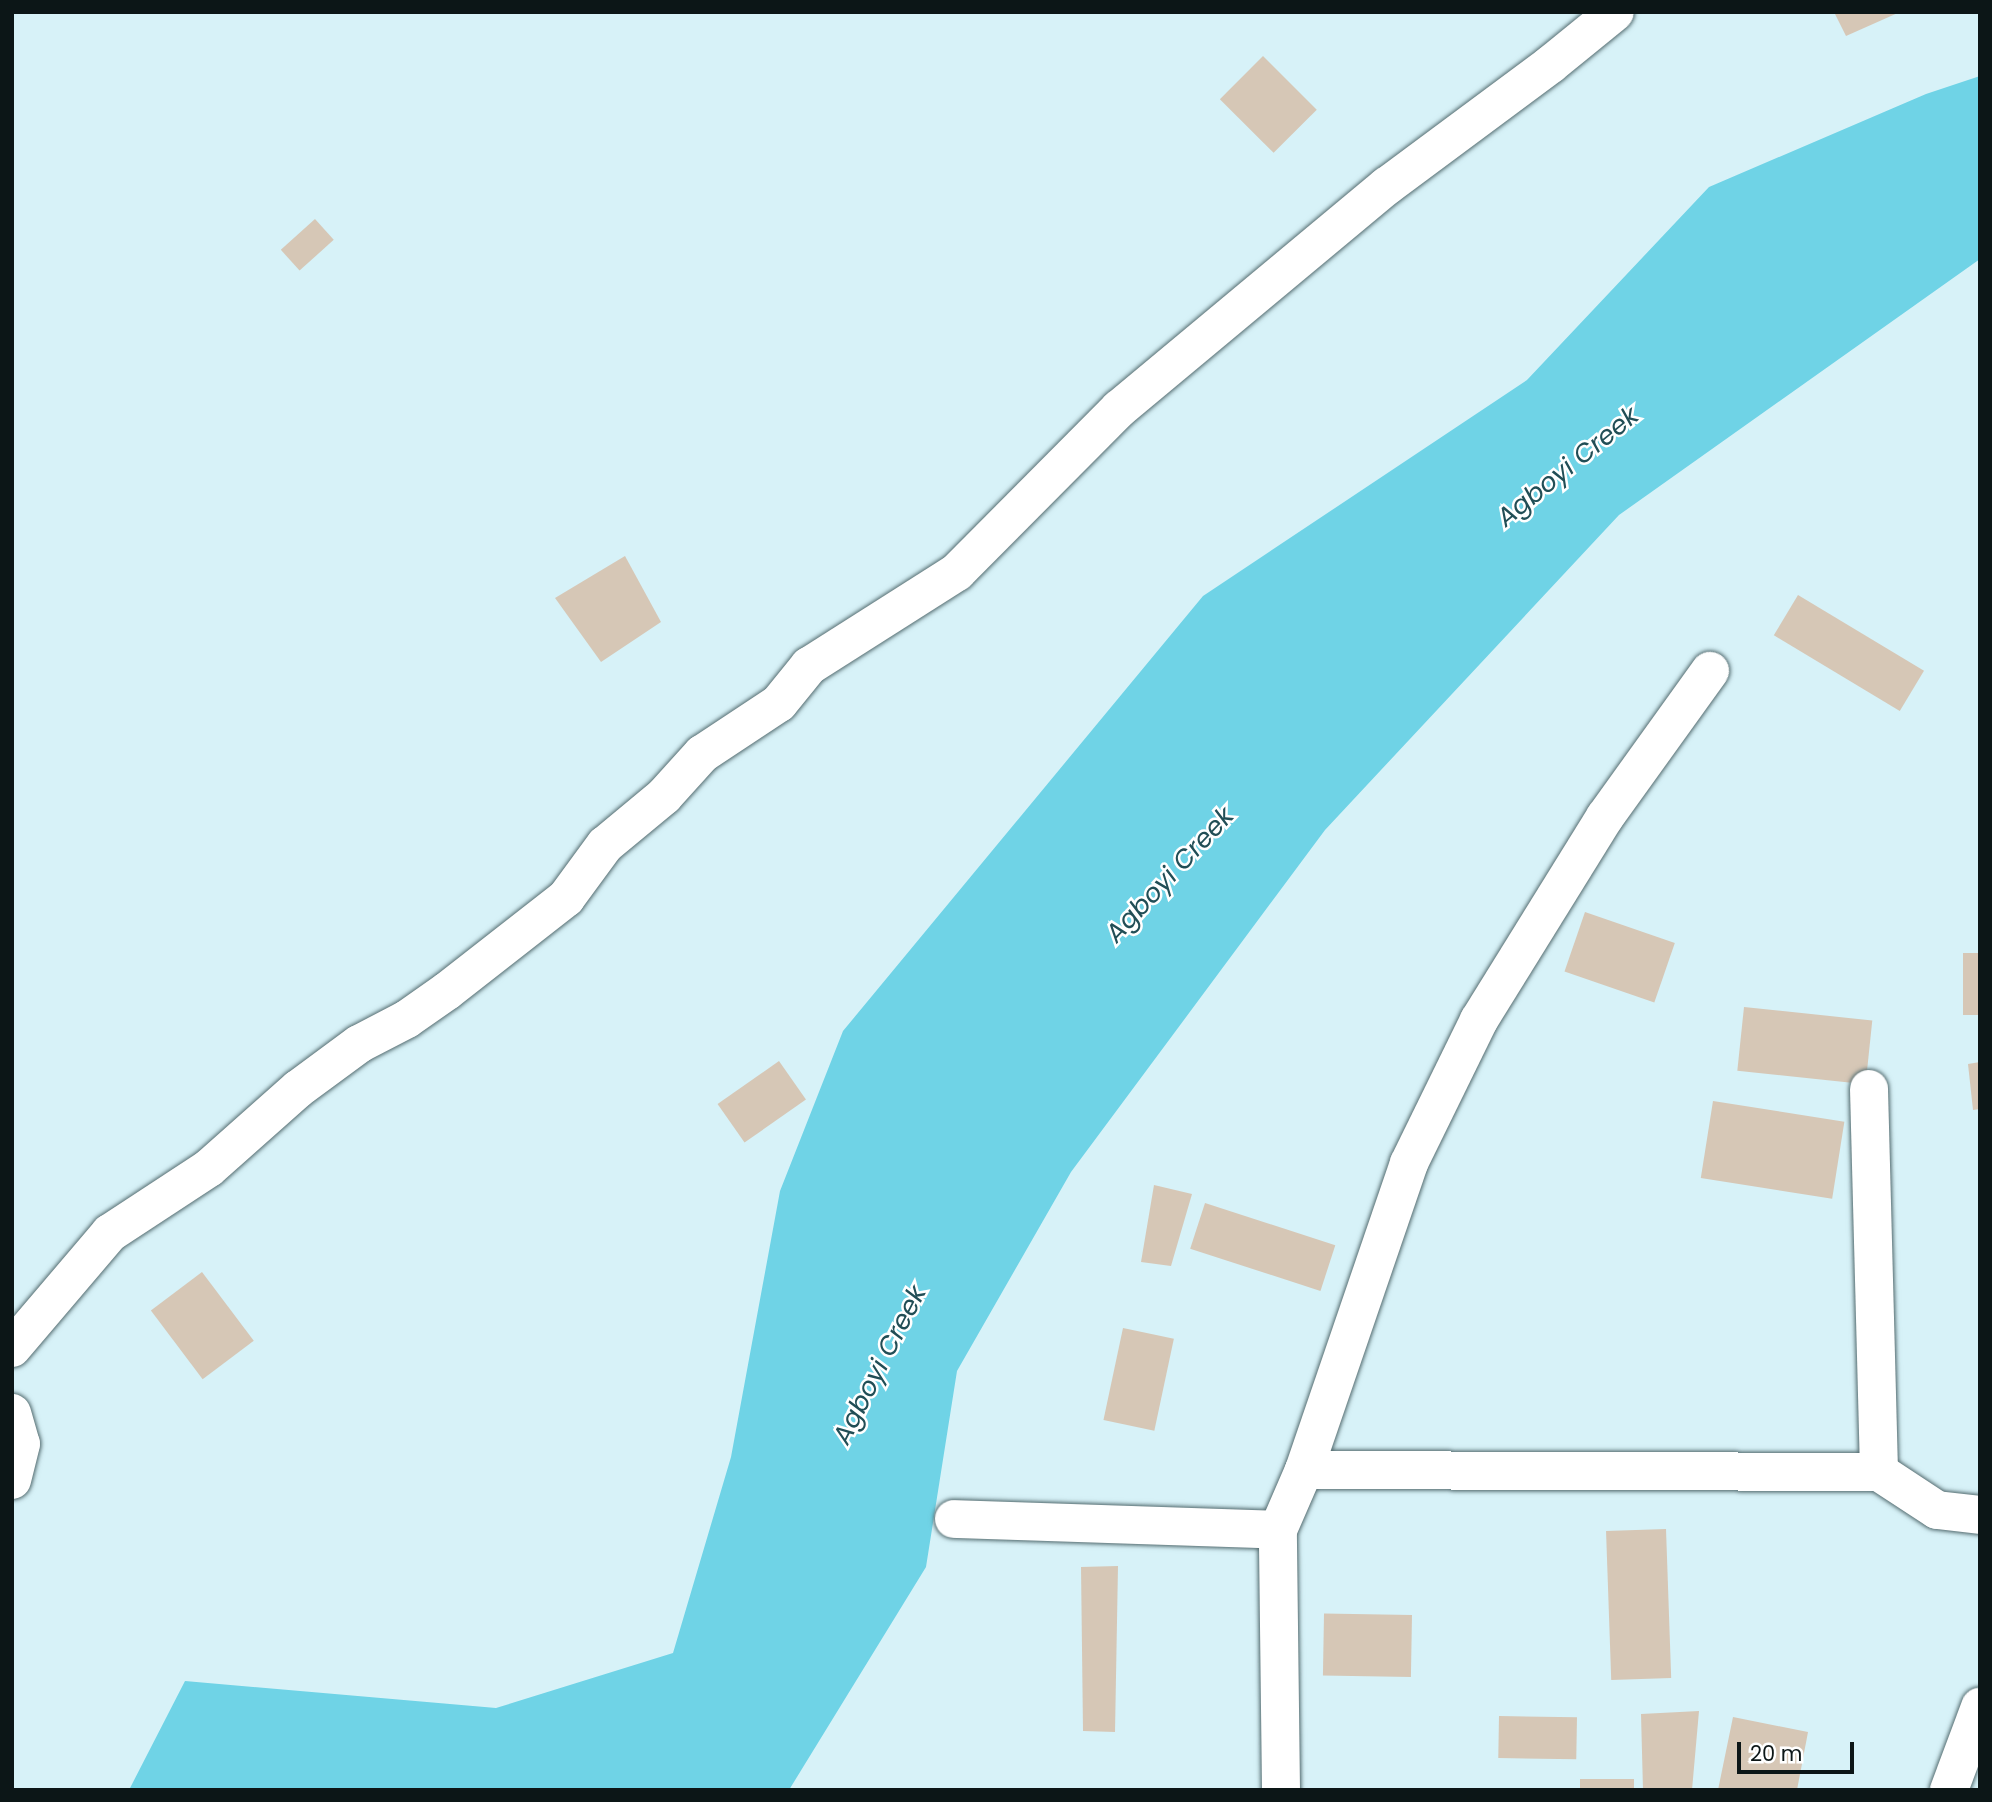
<!DOCTYPE html>
<html>
<head>
<meta charset="utf-8">
<style>
	body { margin:0 }
	#map { position:relative; width:1992px; height:1802px; overflow:hidden; background:#d7f2f8; font-family:Poppins,sans-serif }
	div>[style] { position:absolute }
	[style*='--x'] { left:calc(var(--x)*1px); top:calc(var(--y)*1px); width:calc(var(--w)*1px); rotate:calc(var(--a)*1deg) }
	.water>* { inset:0; background:#6fd3e6 }
	.building>* { inset:0; background:#d6c7b6; transform-origin:0 0 }
	.roads { filter:drop-shadow(0 0 2px #546c70) drop-shadow(0 0 2px #546c70) }
	.minor>* { height:38px; margin:-19px; padding:0 19px; transform-origin:19px; border-radius:19px; background:#fff }
	span { translate:-50% -50%; white-space:nowrap; text-align:center; line-height:1.15; -webkit-text-stroke:5px #fff; paint-order:stroke }
	.water-label { font-size:26px; color:#214e56; font-style:italic }
	.frame { position:absolute; inset:0; border:14px solid #0c1617; pointer-events:none }
	.scale { position:absolute; left:1737px; top:1742px; width:117px; height:32px; box-sizing:border-box; border:4px solid #0c1617; border-top:0; padding-left:9px; font-size:21px; line-height:24px; white-space:nowrap; color:#0c1617; -webkit-text-stroke:5px #fff; paint-order:stroke }
</style>
</head>
<body>
<div id="map">
	<div class="water">
		<div style="clip-path:polygon(1980px 76px,1980px 259px,1619px 515px,1325px 830px,1071px 1172px,957px 1371px,926px 1567px,789px 1790px,129px 1790px,185px 1681px,496px 1708px,673px 1653px,731px 1457px,780px 1191px,843px 1031px,1203px 596px,1527px 380px,1709px 187px,1926px 94px)"></div>
	</div>
	<div class="building">
		<div style="clip-path:polygon(1834px 12px,1900px 12px,1846px 36px)"></div>
		<div style="left:1263px;top:56px;width:76px;height:61px;rotate:45deg"></div>
		<div style="left:315px;top:219px;width:28px;height:46px;rotate:48deg"></div>
		<div style="clip-path:polygon(625px 556px,661px 622px,601px 662px,555px 598px)"></div>
		<div style="left:1798px;top:595px;width:147px;height:47px;rotate:31deg"></div>
		<div style="left:1585px;top:912px;width:95px;height:63px;rotate:19deg"></div>
		<div style="left:1963px;top:953px;width:17px;height:62px"></div>
		<div style="left:1744px;top:1007px;width:129px;height:64px;rotate:6deg"></div>
		<div style="left:779px;top:1061px;width:47px;height:75px;rotate:55deg"></div>
		<div style="clip-path:polygon(1980px 1062px,1980px 1109px,1973px 1110px,1968px 1064px)"></div>
		<div style="left:1713px;top:1101px;width:133px;height:78px;rotate:9deg"></div>
		<div style="clip-path:polygon(1154px 1185px,1192px 1194px,1171px 1266px,1141px 1262px)"></div>
		<div style="left:1205px;top:1203px;width:137px;height:48px;rotate:18deg"></div>
		<div style="left:202px;top:1272px;width:86px;height:64px;rotate:53deg"></div>
		<div style="left:1123px;top:1328px;width:52px;height:94px;rotate:12deg"></div>
		<div style="left:1666px;top:1529px;width:149px;height:60px;rotate:88deg"></div>
		<div style="clip-path:polygon(1118px 1566px,1115px 1732px,1083px 1731px,1081px 1567px)"></div>
		<div style="left:1412px;top:1615px;width:62px;height:88px;rotate:91deg"></div>
		<div style="clip-path:polygon(1699px 1711px,1692px 1790px,1643px 1790px,1641px 1714px)"></div>
		<div style="left:1499px;top:1716px;width:78px;height:42px;rotate:1deg"></div>
		<div style="clip-path:polygon(1733px 1717px,1808px 1732px,1797px 1790px,1718px 1790px)"></div>
		<div style="left:1634px;top:1779px;width:11px;height:54px;rotate:90deg"></div>
	</div>
	<div class="roads">
		<div class="minor">
			<div style="--x:1869;--y:1089;--w:383;--a:88.5"></div>
			<div style="--x:12;--y:1348;--w:151;--a:-49.6"></div>
			<div style="--x:110;--y:1233;--w:118;--a:-33.3"></div>
			<div style="--x:209;--y:1168;--w:119;--a:-41.6"></div>
			<div style="--x:298;--y:1089;--w:76;--a:-36.4"></div>
			<div style="--x:359;--y:1044;--w:54;--a:-27.5"></div>
			<div style="--x:407;--y:1019;--w:49;--a:-35"></div>
			<div style="--x:447;--y:991;--w:151;--a:-38"></div>
			<div style="--x:566;--y:898;--w:66;--a:-53.7"></div>
			<div style="--x:605;--y:845;--w:77;--a:-39.7"></div>
			<div style="--x:664;--y:796;--w:57;--a:-47.9"></div>
			<div style="--x:702;--y:754;--w:92;--a:-33.5"></div>
			<div style="--x:779;--y:703;--w:48;--a:-51"></div>
			<div style="--x:809;--y:666;--w:175;--a:-32.4"></div>
			<div style="--x:957;--y:572;--w:230;--a:-45.2"></div>
			<div style="--x:1119;--y:409;--w:349;--a:-39.8"></div>
			<div style="--x:1387;--y:186;--w:204;--a:-36.6"></div>
			<div style="--x:1551;--y:64;--w:82;--a:-39.1"></div>
			<div style="--x:12;--y:1413;--w:32;--a:74"></div>
			<div style="--x:21;--y:1444;--w:37;--a:104"></div>
			<div style="--x:1304;--y:1470;--w:575;--a:0.2"></div>
			<div style="--x:1879;--y:1472;--w:69;--a:33.2"></div>
			<div style="--x:1937;--y:1510;--w:43;--a:6.6"></div>
			<div style="--x:954;--y:1519;--w:324;--a:1.9"></div>
			<div style="--x:1281;--y:1790;--w:260;--a:-90.7"></div>
			<div style="--x:1278;--y:1530;--w:65;--a:-66.6"></div>
			<div style="--x:1304;--y:1470;--w:324;--a:-71.1"></div>
			<div style="--x:1409;--y:1163;--w:159;--a:-63.9"></div>
			<div style="--x:1479;--y:1020;--w:239;--a:-58.2"></div>
			<div style="--x:1605;--y:817;--w:180;--a:-54.3"></div>
			<div style="--x:1949;--y:1790;--w:89;--a:-69.5"></div>
		</div>
	</div>
	<div class="water-label">
		<span style="left:1568px;top:467px;rotate:-39deg">Agboyi Creek</span>
		<span style="left:1170px;top:875px;rotate:-47deg">Agboyi Creek</span>
		<span style="left:880px;top:1365px;rotate:-63deg">Agboyi Creek</span>
	</div>
	<div class="frame"></div>
	<div class="scale">20 m</div>
</div>
</body>
</html>
